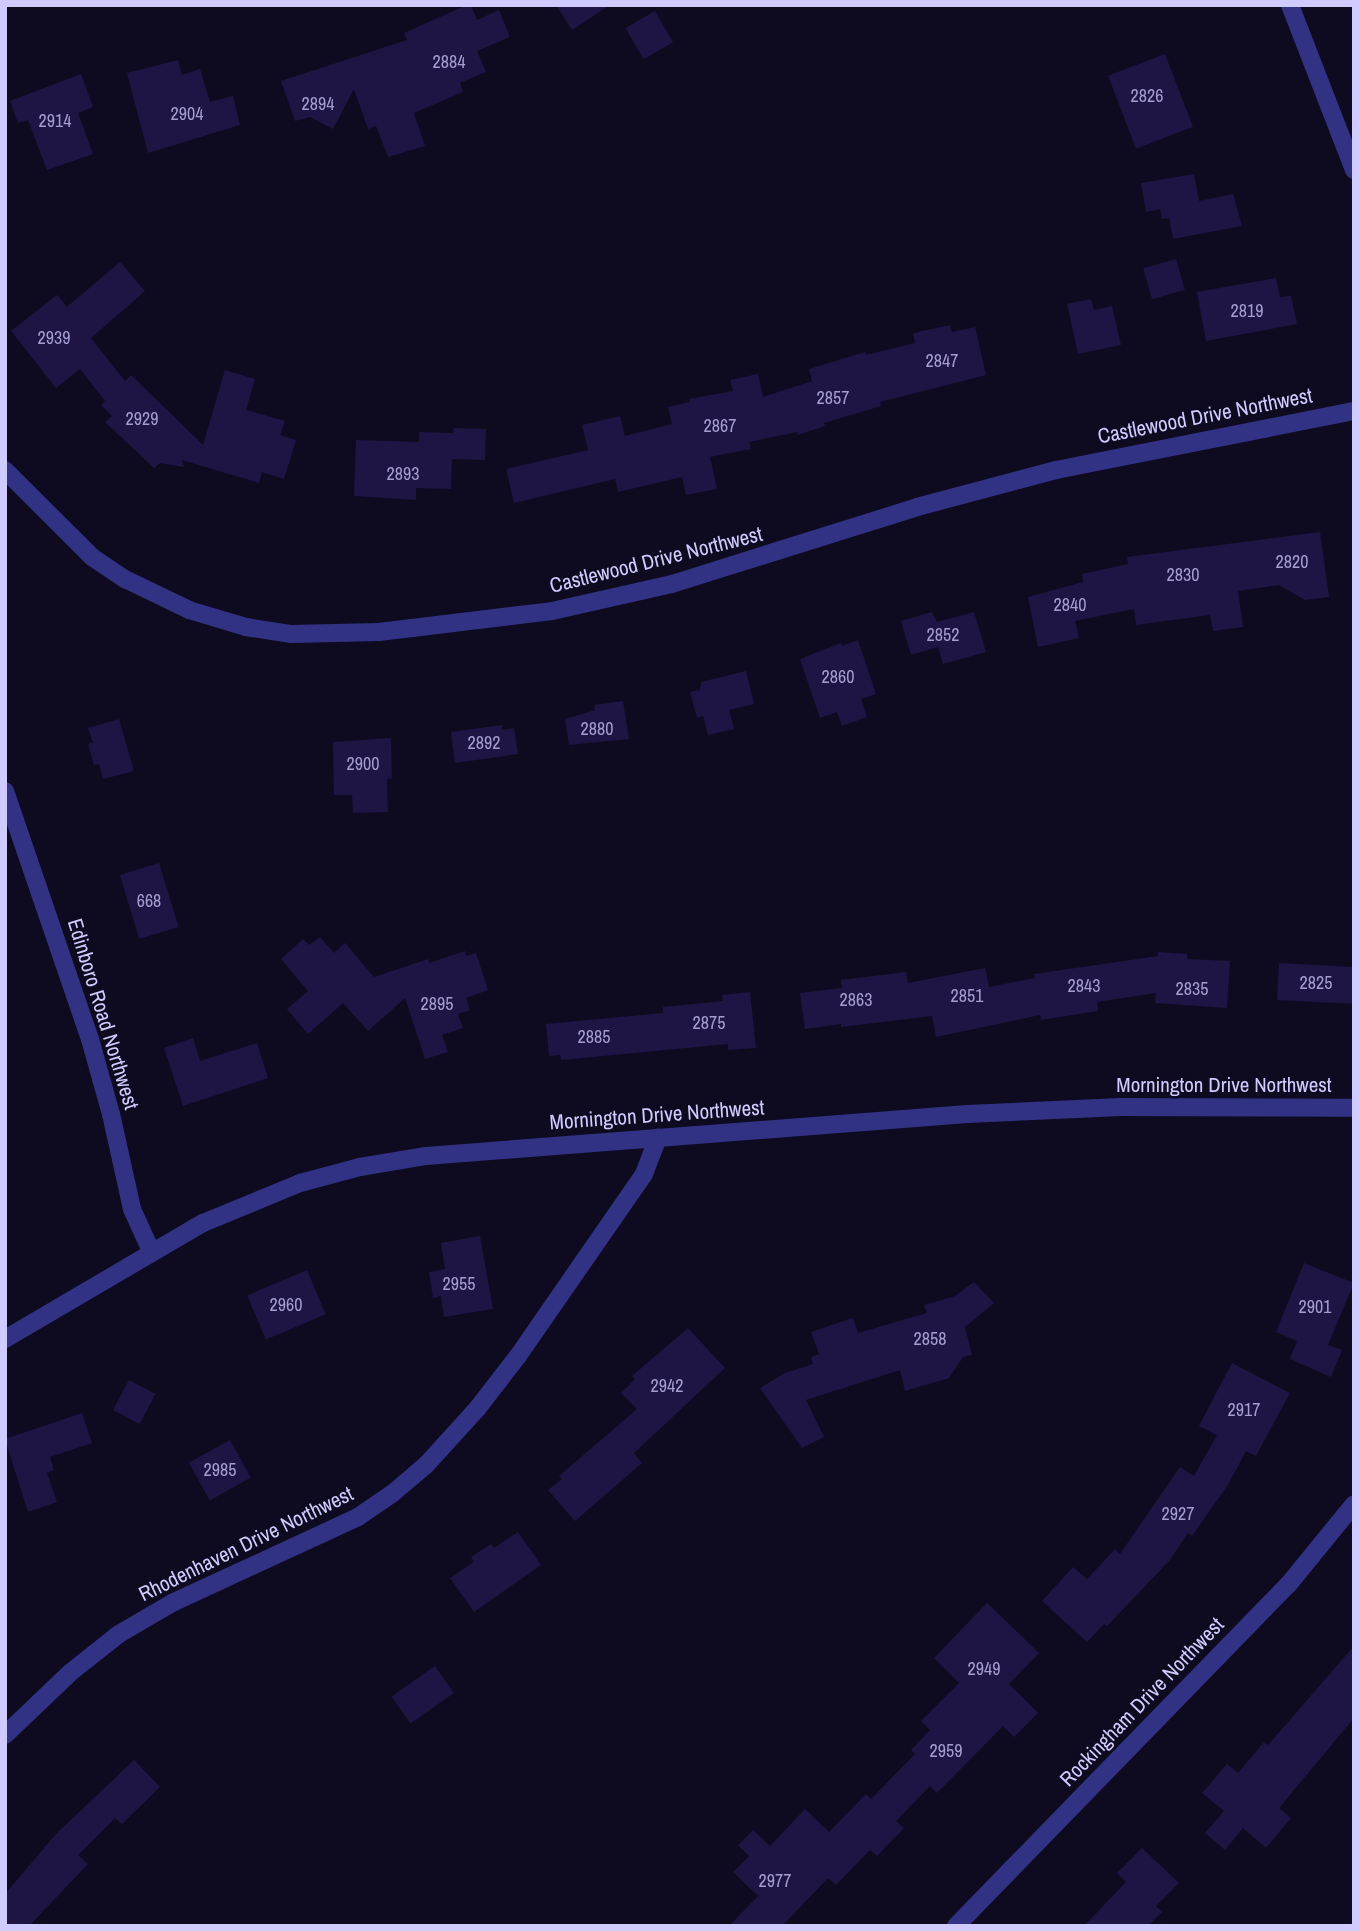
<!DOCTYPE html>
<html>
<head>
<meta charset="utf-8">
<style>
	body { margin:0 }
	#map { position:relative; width:1359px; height:1931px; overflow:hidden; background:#0e0b21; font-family:"Archivo Narrow",sans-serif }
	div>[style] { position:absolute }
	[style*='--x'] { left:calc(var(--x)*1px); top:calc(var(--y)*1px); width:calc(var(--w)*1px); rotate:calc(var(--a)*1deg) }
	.building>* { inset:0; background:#1e1544; transform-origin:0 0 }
	.minor>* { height:18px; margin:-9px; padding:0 9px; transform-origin:9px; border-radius:9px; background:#323285 }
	span { translate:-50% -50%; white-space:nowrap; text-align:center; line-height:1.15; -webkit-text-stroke:5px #0e0b21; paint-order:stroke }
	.number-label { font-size:18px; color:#a49ed0 }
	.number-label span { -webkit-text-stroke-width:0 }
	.street-label { font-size:21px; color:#d0cbff }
	.frame { position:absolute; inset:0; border:7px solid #d0cbff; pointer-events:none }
</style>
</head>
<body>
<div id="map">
	<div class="building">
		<div style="clip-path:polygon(467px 5px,471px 5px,477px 20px,499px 10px,510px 37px,477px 51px,486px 72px,460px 83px,463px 92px,414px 113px,425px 146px,388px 157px,376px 126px,368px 129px,354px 89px,333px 129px,310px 117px,295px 121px,281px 81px,407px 40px,404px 33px)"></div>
		<div style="clip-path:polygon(556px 5px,610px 5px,572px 30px)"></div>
		<div style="left:655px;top:11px;width:36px;height:34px;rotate:60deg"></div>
		<div style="left:1165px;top:54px;width:78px;height:61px;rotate:69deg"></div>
		<div style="clip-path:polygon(178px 60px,182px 75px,200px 69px,210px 102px,233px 96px,240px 125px,148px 153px,127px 73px)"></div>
		<div style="clip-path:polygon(81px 74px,93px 107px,78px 113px,93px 154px,47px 170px,28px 120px,18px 123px,10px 101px)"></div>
		<div style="clip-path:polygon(1194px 174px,1199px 201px,1233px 194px,1242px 226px,1173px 239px,1169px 218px,1162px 219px,1160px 209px,1146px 212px,1141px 183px)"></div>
		<div style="left:1176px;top:259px;width:32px;height:34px;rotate:74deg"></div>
		<div style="clip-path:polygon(120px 262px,145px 291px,91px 338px,125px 381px,131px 375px,203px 445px,225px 370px,255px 379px,246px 410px,285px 421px,280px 435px,296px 440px,284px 479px,262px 472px,259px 483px,182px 460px,184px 467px,160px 463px,154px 468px,105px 422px,112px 416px,101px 405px,105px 401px,80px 369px,56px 388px,11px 331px,57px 295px,67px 307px)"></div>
		<div style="clip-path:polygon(1276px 278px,1280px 297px,1291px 296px,1297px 324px,1206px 341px,1197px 292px)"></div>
		<div style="clip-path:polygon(1091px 299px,1094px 310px,1112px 306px,1121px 345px,1078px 354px,1067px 304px)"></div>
		<div style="clip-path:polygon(950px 325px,952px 332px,975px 327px,986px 375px,880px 402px,881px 406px,824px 423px,825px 426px,798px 435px,797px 432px,749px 442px,751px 449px,710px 457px,717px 489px,686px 495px,682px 477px,618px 492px,615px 479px,514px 503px,506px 469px,588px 450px,582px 425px,620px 416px,625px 436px,672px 424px,668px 407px,690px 402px,689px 399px,733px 391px,730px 380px,758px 374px,763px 397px,812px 381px,809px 369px,865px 352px,866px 355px,915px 343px,913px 333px)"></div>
		<div style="clip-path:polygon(454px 428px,486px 429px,485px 460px,452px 459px,451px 489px,416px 488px,416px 500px,354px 496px,356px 440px,419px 442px,419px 432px,453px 433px)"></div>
		<div style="clip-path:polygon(1320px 532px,1329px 597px,1305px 600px,1279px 585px,1238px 591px,1243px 627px,1213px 631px,1210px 615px,1136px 625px,1134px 609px,1075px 621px,1079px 638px,1038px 647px,1028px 597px,1083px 582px,1082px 574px,1128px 564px,1127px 557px)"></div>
		<div style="clip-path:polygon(932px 612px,937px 622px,974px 612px,986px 652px,943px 664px,938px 647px,911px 655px,901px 621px)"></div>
		<div style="clip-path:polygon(858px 640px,876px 694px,861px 699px,867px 717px,842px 726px,837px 712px,820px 718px,800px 659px,841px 643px,842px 646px)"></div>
		<div style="clip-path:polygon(746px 671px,754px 704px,729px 710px,734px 729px,708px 735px,703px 716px,697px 718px,690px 692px,700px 690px,701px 682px)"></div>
		<div style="clip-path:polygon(623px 701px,629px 739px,569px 745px,565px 719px,595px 710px,594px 705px)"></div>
		<div style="clip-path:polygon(119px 719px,134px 771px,103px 779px,99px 764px,94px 765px,88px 744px,93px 742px,88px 728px)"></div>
		<div style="clip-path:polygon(502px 725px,502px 730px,514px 728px,518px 754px,455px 763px,451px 732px)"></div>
		<div style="clip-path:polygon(391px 738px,392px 778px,387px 779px,388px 812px,353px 813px,352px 795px,334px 795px,333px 742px)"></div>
		<div style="left:159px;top:863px;width:67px;height:41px;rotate:73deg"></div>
		<div style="clip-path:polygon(320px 937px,334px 953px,345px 943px,374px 977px,428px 959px,429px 963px,465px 951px,466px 956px,476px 953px,488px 990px,466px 998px,470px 1010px,458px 1014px,463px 1028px,442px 1035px,448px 1052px,425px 1059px,405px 998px,368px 1031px,343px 1003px,308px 1034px,287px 1009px,308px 991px,281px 959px,303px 939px,309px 945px)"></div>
		<div style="clip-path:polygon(1158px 952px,1187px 954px,1187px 959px,1230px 961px,1227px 1008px,1155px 1003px,1156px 993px,1097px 1002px,1098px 1011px,1041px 1020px,1040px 1015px,936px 1037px,932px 1016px,841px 1027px,841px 1024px,805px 1029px,800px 993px,842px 988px,841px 980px,906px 972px,908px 983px,985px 968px,989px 987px,1035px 978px,1034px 974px,1158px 956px)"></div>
		<div style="left:1279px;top:963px;width:75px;height:37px;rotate:3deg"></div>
		<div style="clip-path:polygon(750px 992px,756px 1048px,728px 1050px,728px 1044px,561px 1060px,560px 1055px,549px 1056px,546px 1024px,663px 1013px,663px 1007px,723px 1001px,722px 995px)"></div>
		<div style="clip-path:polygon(193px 1038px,200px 1061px,257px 1043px,268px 1078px,183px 1106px,164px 1048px)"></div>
		<div style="clip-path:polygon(480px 1236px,493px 1309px,444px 1317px,441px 1296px,433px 1298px,429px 1272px,445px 1269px,441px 1243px)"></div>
		<div style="clip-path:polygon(1304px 1263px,1354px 1283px,1328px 1345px,1342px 1350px,1331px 1377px,1290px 1359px,1297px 1341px,1276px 1332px)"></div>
		<div style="left:307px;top:1270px;width:48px;height:65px;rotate:67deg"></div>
		<div style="clip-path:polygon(974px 1282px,994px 1303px,965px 1327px,972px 1355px,963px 1357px,949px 1378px,905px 1391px,900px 1370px,806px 1400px,824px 1437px,802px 1448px,760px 1388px,785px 1373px,813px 1364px,811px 1357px,819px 1354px,811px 1332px,853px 1318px,858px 1333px,927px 1313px,924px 1305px,955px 1296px)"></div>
		<div style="clip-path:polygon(688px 1328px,725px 1368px,634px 1453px,642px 1463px,575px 1521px,548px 1490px,562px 1479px,559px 1476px,637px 1409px,621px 1393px,635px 1379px,632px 1376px)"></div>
		<div style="clip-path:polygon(1232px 1363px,1290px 1393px,1256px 1456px,1246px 1451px,1229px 1483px,1192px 1536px,1188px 1533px,1169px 1561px,1107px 1626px,1104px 1624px,1087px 1642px,1042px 1601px,1073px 1567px,1087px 1579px,1115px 1549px,1120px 1554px,1180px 1467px,1194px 1476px,1217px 1435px,1199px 1426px)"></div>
		<div style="left:129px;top:1380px;width:30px;height:34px;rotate:28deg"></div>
		<div style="clip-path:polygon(82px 1413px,92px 1443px,50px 1457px,54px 1470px,47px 1473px,57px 1502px,28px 1512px,5px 1439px)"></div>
		<div style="left:230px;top:1440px;width:43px;height:47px;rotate:61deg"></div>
		<div style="clip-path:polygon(518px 1532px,541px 1565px,474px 1612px,450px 1578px,474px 1562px,471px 1557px,491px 1544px,494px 1548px)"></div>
		<div style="clip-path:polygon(987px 1603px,1039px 1653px,1009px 1684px,1038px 1713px,1014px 1737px,1003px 1726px,937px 1793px,930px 1786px,896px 1821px,904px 1828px,877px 1856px,870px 1850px,836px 1885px,828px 1878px,782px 1926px,729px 1926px,758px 1896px,733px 1872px,749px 1856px,738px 1845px,753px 1830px,770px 1846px,805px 1809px,829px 1832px,866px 1794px,871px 1799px,915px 1754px,911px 1750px,930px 1730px,921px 1721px,959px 1683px,934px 1658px)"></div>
		<div style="clip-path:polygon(1354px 1646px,1354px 1718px,1279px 1808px,1291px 1818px,1266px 1848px,1243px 1828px,1225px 1850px,1205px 1833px,1224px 1811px,1202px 1793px,1227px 1764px,1238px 1773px,1264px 1742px,1268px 1745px)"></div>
		<div style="left:435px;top:1666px;width:33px;height:53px;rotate:55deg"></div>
		<div style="clip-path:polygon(134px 1760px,160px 1787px,122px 1824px,115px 1818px,78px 1855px,88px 1864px,29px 1926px,5px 1926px,5px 1894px,56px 1834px)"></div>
		<div style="clip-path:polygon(1142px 1848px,1179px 1883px,1156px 1906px,1162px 1912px,1148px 1926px,1084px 1926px,1126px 1882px,1117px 1873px)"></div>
	</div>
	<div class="minor">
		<div style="--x:1290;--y:5;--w:177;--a:68.8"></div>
		<div style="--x:5;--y:470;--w:123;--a:45"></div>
		<div style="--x:92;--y:557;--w:40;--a:34"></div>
		<div style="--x:125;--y:579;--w:71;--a:25.8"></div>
		<div style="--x:189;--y:610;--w:59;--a:16.6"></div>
		<div style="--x:246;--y:627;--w:46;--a:8.8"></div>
		<div style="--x:291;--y:634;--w:88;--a:-1.3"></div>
		<div style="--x:379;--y:632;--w:174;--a:-6.9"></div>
		<div style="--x:552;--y:611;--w:123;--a:-12.7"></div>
		<div style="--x:672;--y:584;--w:257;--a:-17.4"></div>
		<div style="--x:917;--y:507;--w:144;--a:-14.9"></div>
		<div style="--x:1056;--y:470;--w:304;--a:-11.2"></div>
		<div style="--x:5;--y:791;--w:262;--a:71.1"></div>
		<div style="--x:90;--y:1039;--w:78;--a:74.4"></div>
		<div style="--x:111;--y:1114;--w:97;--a:77.5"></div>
		<div style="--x:132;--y:1209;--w:48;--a:65.6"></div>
		<div style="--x:5;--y:1339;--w:229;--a:-30.4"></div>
		<div style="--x:203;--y:1223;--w:105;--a:-22.4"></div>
		<div style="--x:300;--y:1183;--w:62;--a:-14.9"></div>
		<div style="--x:360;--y:1167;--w:67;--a:-9.5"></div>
		<div style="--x:426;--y:1156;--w:543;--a:-4.44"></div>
		<div style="--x:967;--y:1114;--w:154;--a:-2.6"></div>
		<div style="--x:1121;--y:1107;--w:233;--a:0.2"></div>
		<div style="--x:5;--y:1735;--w:91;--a:-43.7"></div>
		<div style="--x:71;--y:1672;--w:61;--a:-38.4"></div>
		<div style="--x:119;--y:1634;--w:61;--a:-30.3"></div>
		<div style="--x:172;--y:1603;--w:205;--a:-24.8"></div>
		<div style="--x:358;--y:1517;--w:42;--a:-34.4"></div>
		<div style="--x:393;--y:1493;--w:43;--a:-40.3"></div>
		<div style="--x:426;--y:1465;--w:76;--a:-47.7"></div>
		<div style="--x:477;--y:1409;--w:67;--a:-52.3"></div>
		<div style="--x:518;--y:1356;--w:221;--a:-55.3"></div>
		<div style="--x:644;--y:1174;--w:39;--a:-69"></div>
		<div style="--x:956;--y:1926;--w:476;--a:-45.8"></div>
		<div style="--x:1288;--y:1585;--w:104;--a:-50.8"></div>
	</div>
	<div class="number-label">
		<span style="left:449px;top:62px">2884</span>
		<span style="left:1147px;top:96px">2826</span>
		<span style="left:318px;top:104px">2894</span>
		<span style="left:187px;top:114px">2904</span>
		<span style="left:55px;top:121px">2914</span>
		<span style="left:1247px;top:311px">2819</span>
		<span style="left:54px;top:338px">2939</span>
		<span style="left:942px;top:361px">2847</span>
		<span style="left:833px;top:398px">2857</span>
		<span style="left:142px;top:419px">2929</span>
		<span style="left:720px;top:426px">2867</span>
		<span style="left:403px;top:474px">2893</span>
		<span style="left:1292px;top:562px">2820</span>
		<span style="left:1183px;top:575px">2830</span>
		<span style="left:1070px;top:605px">2840</span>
		<span style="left:943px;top:635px">2852</span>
		<span style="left:838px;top:677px">2860</span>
		<span style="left:597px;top:729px">2880</span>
		<span style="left:484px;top:743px">2892</span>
		<span style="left:363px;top:764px">2900</span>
		<span style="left:149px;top:901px">668</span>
		<span style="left:1316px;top:983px">2825</span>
		<span style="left:1084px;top:986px">2843</span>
		<span style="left:1192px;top:989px">2835</span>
		<span style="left:967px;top:996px">2851</span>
		<span style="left:856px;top:1000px">2863</span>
		<span style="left:437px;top:1004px">2895</span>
		<span style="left:709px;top:1023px">2875</span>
		<span style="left:594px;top:1037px">2885</span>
		<span style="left:459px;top:1284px">2955</span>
		<span style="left:286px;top:1305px">2960</span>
		<span style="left:1315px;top:1307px">2901</span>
		<span style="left:930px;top:1339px">2858</span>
		<span style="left:667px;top:1386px">2942</span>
		<span style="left:1244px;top:1410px">2917</span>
		<span style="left:220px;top:1470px">2985</span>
		<span style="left:1178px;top:1514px">2927</span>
		<span style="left:984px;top:1669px">2949</span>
		<span style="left:946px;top:1751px">2959</span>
		<span style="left:775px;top:1881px">2977</span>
	</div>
	<div class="street-label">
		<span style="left:1205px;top:416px;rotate:-11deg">Castlewood Drive Northwest</span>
		<span style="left:656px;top:560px;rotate:-14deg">Castlewood Drive Northwest</span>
		<span style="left:103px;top:1014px;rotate:73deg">Edinboro Road Northwest</span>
		<span style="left:1224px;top:1085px">Mornington Drive Northwest</span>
		<span style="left:657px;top:1115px;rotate:-4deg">Mornington Drive Northwest</span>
		<span style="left:246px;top:1544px;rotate:-26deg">Rhodenhaven Drive Northwest</span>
		<span style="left:1142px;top:1702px;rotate:-46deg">Rockingham Drive Northwest</span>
	</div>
	<div class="frame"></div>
</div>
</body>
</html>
